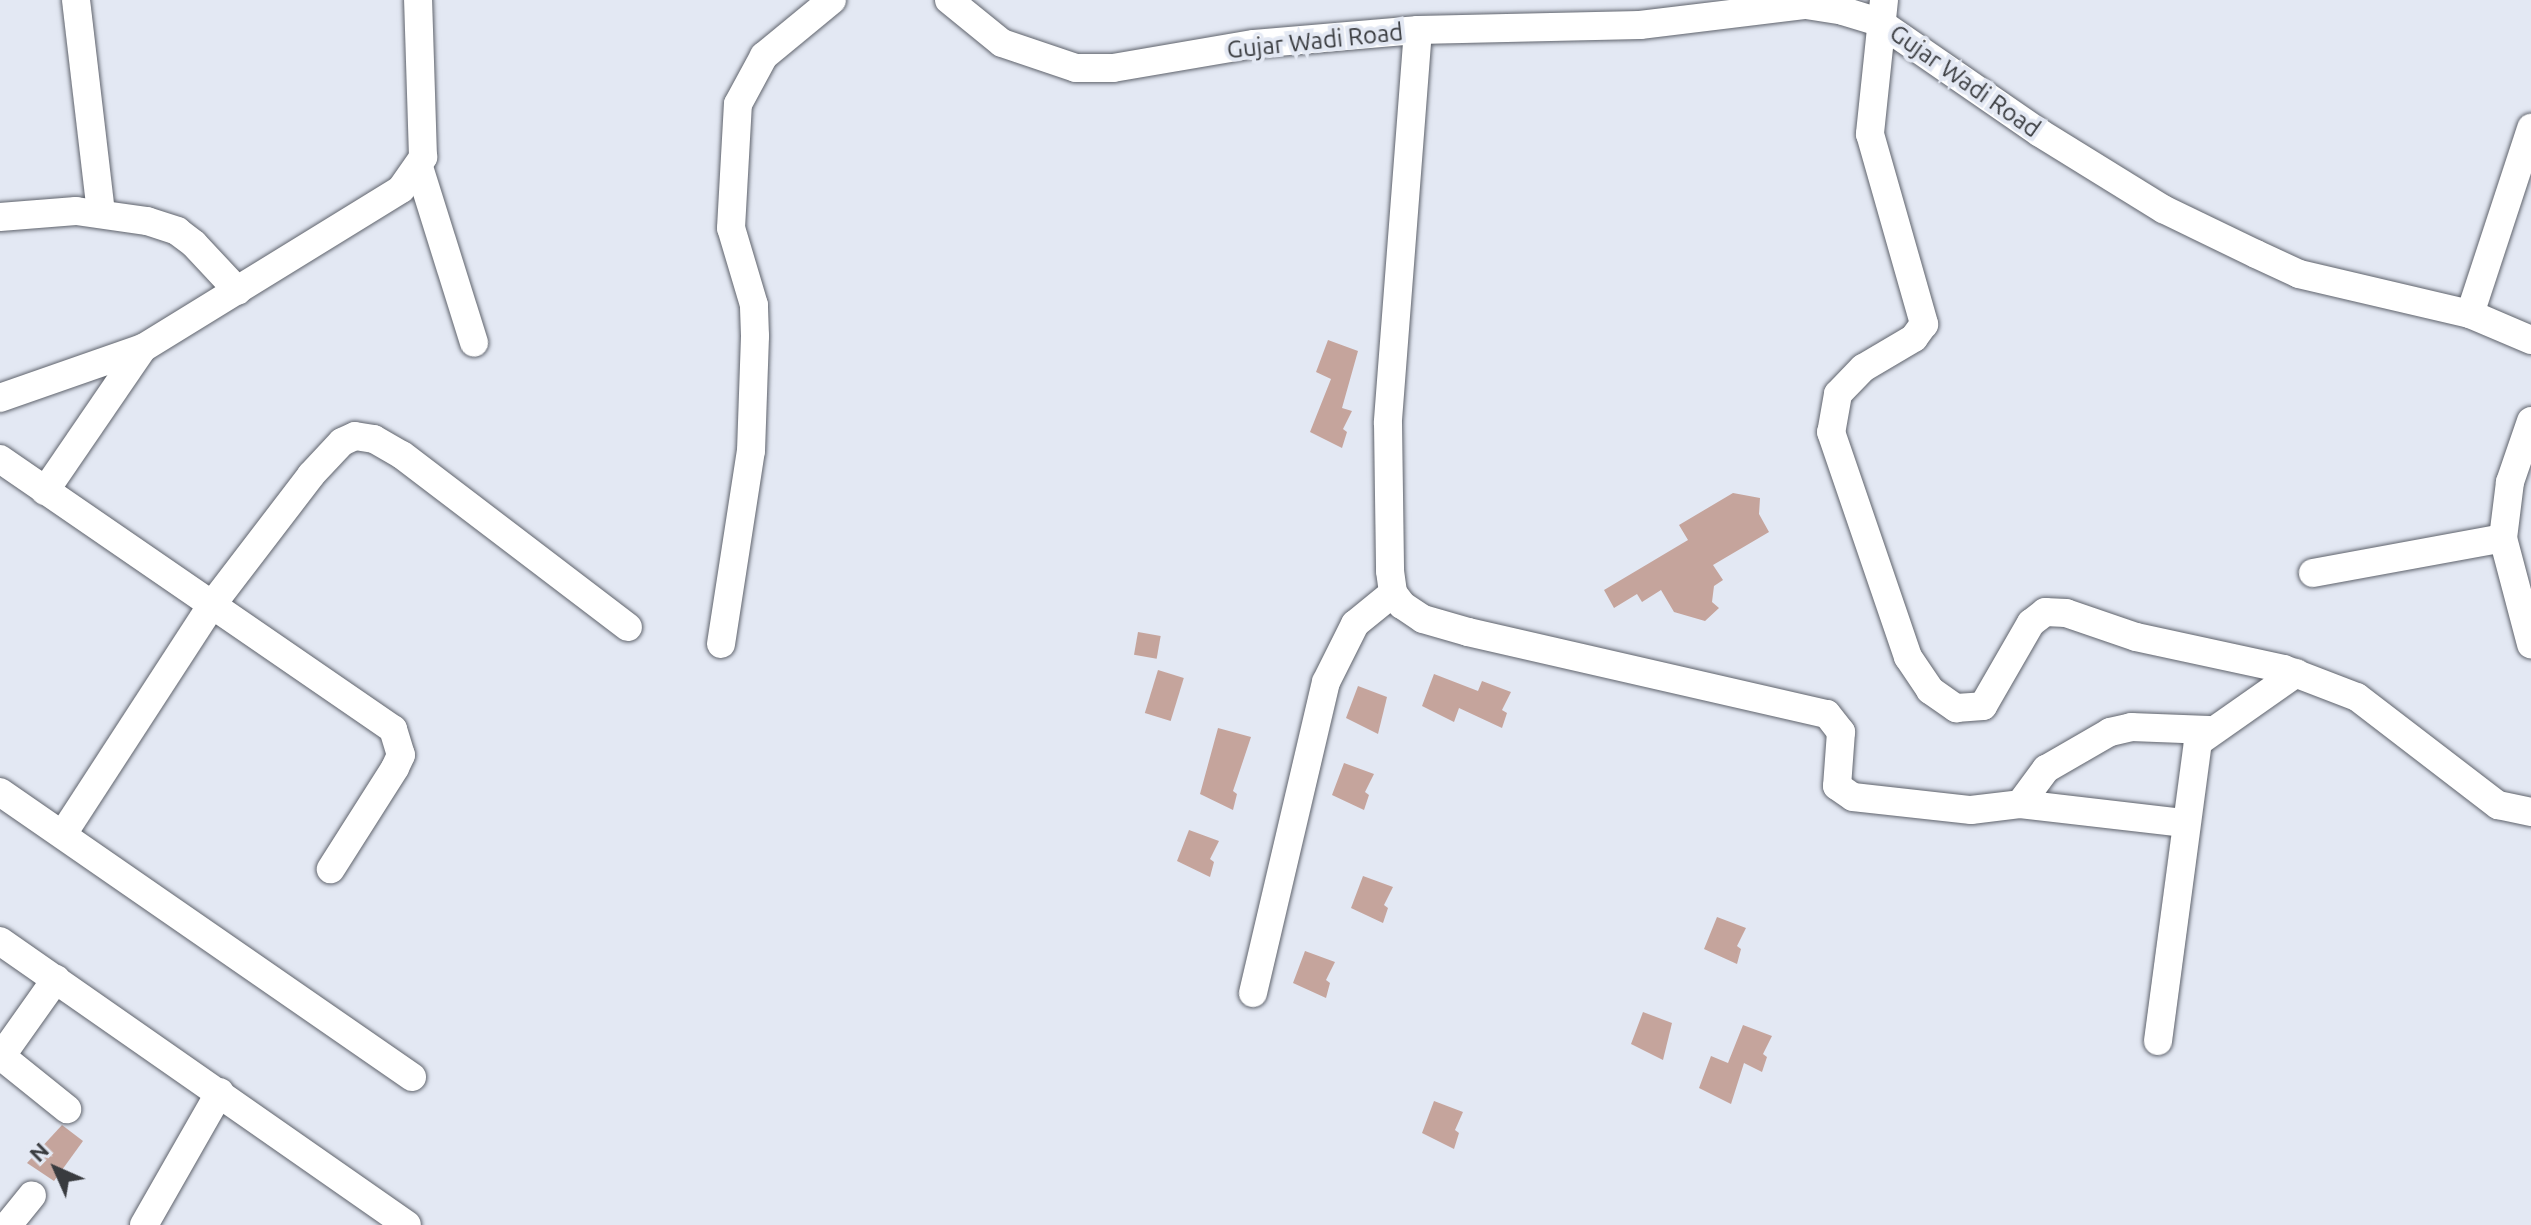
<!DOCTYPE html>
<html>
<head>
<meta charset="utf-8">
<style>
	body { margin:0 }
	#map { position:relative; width:2531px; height:1225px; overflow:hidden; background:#e3e8f3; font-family:Ubuntu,sans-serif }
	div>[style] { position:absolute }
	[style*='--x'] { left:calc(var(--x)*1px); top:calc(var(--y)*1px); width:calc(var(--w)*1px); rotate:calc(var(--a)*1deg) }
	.building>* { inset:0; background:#c5a49c; transform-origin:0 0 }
	.roads { filter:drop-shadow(0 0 2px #5f636c) drop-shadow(0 0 2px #5f636c) }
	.minor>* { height:28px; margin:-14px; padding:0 14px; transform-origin:14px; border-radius:14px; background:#fff }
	span { translate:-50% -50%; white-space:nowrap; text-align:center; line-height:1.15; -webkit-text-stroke:8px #e3e8f3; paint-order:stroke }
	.street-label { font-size:24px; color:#393b3f }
	.north { position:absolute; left:16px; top:1129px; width:80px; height:80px; -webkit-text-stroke:6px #e3e8f3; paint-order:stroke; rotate:315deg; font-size:22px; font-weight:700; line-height:32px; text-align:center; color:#393b3f }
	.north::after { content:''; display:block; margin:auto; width:28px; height:36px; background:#393b3f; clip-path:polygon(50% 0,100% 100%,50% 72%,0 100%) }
</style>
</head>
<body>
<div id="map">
	<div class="building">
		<div style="clip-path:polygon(1328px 340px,1358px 351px,1342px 408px,1352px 411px,1343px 429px,1347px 432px,1342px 448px,1310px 432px,1331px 379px,1316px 372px)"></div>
		<div style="clip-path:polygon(1733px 493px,1760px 498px,1759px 514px,1769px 532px,1713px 565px,1723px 580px,1714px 586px,1712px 602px,1719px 608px,1705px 621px,1674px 612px,1661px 590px,1642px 602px,1637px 594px,1614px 608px,1604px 590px,1688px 540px,1679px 525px)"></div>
		<div style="left:1138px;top:632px;width:23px;height:23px;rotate:10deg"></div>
		<div style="left:1158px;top:670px;width:27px;height:45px;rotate:17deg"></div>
		<div style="clip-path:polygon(1434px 674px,1478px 691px,1482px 681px,1511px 692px,1502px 710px,1507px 713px,1502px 728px,1459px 708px,1454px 722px,1422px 706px)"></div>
		<div style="clip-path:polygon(1358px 686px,1387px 697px,1378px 734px,1346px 718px)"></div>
		<div style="clip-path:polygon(1218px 728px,1251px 737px,1233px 791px,1237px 794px,1233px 810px,1200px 794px)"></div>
		<div style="clip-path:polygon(1344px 763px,1374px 774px,1365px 792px,1369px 795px,1364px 810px,1332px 795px)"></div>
		<div style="clip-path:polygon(1189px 830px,1219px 841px,1210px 859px,1214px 862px,1210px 877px,1177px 861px)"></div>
		<div style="clip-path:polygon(1363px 876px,1393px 887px,1384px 905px,1388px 908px,1383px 923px,1351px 908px)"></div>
		<div style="clip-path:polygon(1717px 917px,1746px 928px,1737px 946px,1741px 949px,1737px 964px,1704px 949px)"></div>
		<div style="clip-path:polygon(1305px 951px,1335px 962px,1326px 980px,1330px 983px,1326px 998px,1293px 983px)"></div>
		<div style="clip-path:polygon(1643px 1012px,1672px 1023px,1663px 1060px,1631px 1044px)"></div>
		<div style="clip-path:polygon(1743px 1025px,1772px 1036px,1763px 1054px,1767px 1057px,1762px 1072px,1744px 1063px,1731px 1104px,1699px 1088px,1711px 1056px,1728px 1063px)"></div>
		<div style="clip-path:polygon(1434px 1101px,1463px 1112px,1455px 1130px,1459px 1133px,1454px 1149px,1422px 1133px)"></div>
		<div style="clip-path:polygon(62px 1125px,83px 1141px,54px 1181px,27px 1163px)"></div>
	</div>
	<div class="roads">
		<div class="minor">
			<div style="--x:76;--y:0;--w:215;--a:83.3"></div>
			<div style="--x:949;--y:0;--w:68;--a:39.1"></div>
			<div style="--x:1002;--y:43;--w:78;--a:18.7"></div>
			<div style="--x:1076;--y:68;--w:37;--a:0"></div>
			<div style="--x:1113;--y:68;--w:143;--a:-9.7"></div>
			<div style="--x:1254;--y:44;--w:165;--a:-4.9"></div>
			<div style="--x:1418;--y:30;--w:222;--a:-1.3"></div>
			<div style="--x:1640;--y:25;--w:167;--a:-6.9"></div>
			<div style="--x:1806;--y:5;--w:37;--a:9"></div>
			<div style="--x:1843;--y:11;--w:38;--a:17"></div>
			<div style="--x:1879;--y:22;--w:196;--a:34.6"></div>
			<div style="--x:2040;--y:133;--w:145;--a:31.7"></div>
			<div style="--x:2163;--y:209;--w:103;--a:25.8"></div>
			<div style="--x:2256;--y:254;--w:47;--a:24.9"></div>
			<div style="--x:2299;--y:274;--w:176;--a:13.2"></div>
			<div style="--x:2470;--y:314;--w:66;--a:23.1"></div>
			<div style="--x:1884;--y:0;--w:135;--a:96"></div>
			<div style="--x:1870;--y:134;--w:198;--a:74.1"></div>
			<div style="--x:1924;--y:324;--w:17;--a:126"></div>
			<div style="--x:1914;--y:338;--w:59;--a:149.5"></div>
			<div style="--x:1863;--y:368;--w:36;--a:134"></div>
			<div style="--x:1838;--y:394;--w:39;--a:100"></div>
			<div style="--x:1831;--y:432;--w:238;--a:71.1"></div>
			<div style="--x:1908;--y:657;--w:40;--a:56"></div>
			<div style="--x:1930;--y:690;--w:32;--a:35"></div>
			<div style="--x:1956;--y:708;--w:27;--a:-4"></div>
			<div style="--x:1983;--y:706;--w:96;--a:-60"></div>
			<div style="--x:2031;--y:623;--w:18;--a:-38"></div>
			<div style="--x:2045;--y:612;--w:21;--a:3"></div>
			<div style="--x:2066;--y:613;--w:74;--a:18.9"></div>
			<div style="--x:2136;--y:637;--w:151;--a:12.2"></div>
			<div style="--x:2284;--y:669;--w:78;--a:21"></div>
			<div style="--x:2357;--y:697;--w:178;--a:37.5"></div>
			<div style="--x:2498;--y:805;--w:34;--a:12"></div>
			<div style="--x:1418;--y:30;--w:394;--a:94.4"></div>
			<div style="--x:1388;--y:423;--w:148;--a:89.2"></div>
			<div style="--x:1390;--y:571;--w:22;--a:82"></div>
			<div style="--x:1393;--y:593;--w:15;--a:53"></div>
			<div style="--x:1402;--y:605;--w:25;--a:34"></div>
			<div style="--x:1423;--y:619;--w:47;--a:16.1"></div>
			<div style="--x:1468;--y:632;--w:368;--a:12.9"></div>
			<div style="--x:1827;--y:714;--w:23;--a:52"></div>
			<div style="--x:1841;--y:732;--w:54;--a:94.2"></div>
			<div style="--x:1837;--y:786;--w:19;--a:35"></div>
			<div style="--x:1853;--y:797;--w:119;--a:6.3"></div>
			<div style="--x:1971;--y:810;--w:49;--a:-7"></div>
			<div style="--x:2020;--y:804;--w:166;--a:6.6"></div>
			<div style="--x:419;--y:167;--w:184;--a:72.6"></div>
			<div style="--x:0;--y:217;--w:76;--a:-4.5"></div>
			<div style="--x:76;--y:211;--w:72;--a:8"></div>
			<div style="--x:147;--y:221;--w:32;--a:18"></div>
			<div style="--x:177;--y:231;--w:21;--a:37"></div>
			<div style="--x:194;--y:244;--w:64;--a:46.9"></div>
			<div style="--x:2470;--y:314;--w:196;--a:-71.8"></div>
			<div style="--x:0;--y:398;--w:151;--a:-19.3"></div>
			<div style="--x:143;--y:348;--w:303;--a:-31.6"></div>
			<div style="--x:401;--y:189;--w:39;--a:-55"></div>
			<div style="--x:423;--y:157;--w:157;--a:-91.8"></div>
			<div style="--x:2531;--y:421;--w:65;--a:109"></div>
			<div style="--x:2510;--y:482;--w:56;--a:97.1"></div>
			<div style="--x:2503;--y:538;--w:110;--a:75.2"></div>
			<div style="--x:0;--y:459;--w:477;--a:34.5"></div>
			<div style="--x:393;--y:729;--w:27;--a:73"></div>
			<div style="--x:401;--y:755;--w:14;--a:115"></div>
			<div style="--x:395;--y:768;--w:120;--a:122.4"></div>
			<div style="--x:45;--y:491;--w:173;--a:-55.6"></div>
			<div style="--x:2313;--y:573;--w:193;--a:-10.4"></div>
			<div style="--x:721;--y:644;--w:195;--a:-81.2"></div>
			<div style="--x:751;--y:451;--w:115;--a:-88"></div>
			<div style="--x:755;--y:336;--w:31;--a:-92"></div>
			<div style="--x:754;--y:305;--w:80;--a:-106.6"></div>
			<div style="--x:731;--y:228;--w:124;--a:-86.8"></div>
			<div style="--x:738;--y:104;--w:55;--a:-61.6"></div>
			<div style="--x:764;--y:56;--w:88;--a:-39.5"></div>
			<div style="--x:0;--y:792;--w:501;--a:34.67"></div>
			<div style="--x:2020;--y:804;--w:44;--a:-53.4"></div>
			<div style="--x:2046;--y:769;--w:74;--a:-30"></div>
			<div style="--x:2110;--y:732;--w:22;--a:-13"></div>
			<div style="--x:2131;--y:727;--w:78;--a:2.2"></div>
			<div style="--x:63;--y:834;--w:272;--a:-57"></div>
			<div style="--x:211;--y:606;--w:165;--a:-52.6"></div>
			<div style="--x:311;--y:475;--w:45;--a:-46.8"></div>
			<div style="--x:342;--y:442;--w:14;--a:-25"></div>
			<div style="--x:355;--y:436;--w:19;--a:9"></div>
			<div style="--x:374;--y:439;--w:32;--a:30"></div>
			<div style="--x:402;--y:455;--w:284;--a:37.3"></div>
			<div style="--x:0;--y:941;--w:496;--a:34.9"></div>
			<div style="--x:1253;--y:993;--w:319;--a:-76.8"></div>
			<div style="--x:1326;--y:682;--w:65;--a:-63.4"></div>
			<div style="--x:1355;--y:624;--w:49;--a:-39.2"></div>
			<div style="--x:2158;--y:1041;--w:302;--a:-82.4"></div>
			<div style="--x:2198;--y:742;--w:120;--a:-35.1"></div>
			<div style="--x:1;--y:1056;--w:85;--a:38.8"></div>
			<div style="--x:0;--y:1058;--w:97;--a:-54.7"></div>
			<div style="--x:8;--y:1225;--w:38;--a:-51"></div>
			<div style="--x:144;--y:1225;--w:153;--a:-60.3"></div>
		</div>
	</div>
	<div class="street-label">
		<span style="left:1315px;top:41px;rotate:-6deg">Gujar Wadi Road</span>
		<span style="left:1965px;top:81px;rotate:35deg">Gujar Wadi Road</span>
	</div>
	<div class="north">N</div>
</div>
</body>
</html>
